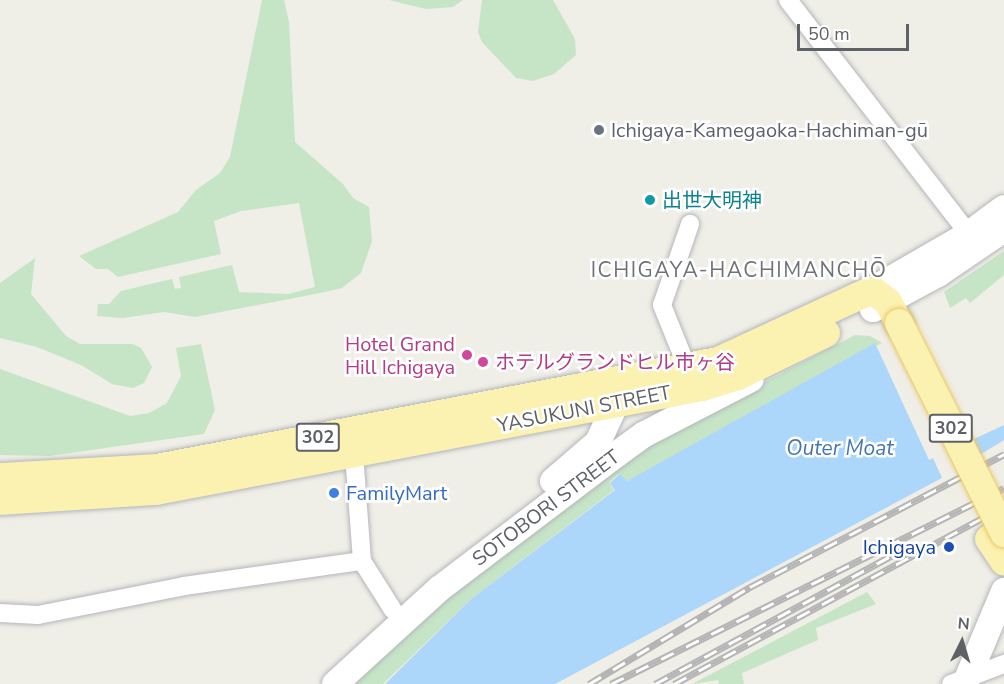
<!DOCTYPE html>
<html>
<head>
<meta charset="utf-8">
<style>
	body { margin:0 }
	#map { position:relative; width:1004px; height:684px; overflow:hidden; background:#efeee7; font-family:"Nunito Sans","Noto Sans JP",sans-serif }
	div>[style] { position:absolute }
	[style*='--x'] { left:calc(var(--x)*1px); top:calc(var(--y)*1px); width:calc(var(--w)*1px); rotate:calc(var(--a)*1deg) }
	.green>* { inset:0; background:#c5e5c6 }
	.water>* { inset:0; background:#acd6fa }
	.pier>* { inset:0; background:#efeee7 }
	.roads { filter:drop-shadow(0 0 2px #b4b6ba) drop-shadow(0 0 2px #b4b6ba) }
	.street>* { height:18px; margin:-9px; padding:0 9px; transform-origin:9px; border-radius:9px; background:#fff }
	.secondary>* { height:26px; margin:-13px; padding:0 13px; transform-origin:13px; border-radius:13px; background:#fff }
	.primary>* { height:28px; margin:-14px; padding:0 14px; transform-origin:14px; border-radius:14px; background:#fbf1b1 }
	.rail>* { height:7px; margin-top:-3.5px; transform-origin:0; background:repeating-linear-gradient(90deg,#fff 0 14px,#b5b5b6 0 28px); box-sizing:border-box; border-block:2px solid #b5b5b6 }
	.bridges { filter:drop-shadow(0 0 2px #eac865) drop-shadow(0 0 2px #eac865) }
	.primary-bridge>* { height:28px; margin:-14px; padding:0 14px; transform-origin:14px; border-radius:14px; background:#fbf1b1 }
	.dots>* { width:16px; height:16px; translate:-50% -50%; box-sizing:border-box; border:3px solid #fff; border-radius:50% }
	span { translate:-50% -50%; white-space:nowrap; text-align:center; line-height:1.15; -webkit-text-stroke:5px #fff; paint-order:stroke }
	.shield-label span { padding:2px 4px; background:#fff; border:2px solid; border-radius:4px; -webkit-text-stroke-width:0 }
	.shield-label { font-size:18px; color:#5e6166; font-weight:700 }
	.worship-label { font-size:20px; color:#5b616d }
	.left { translate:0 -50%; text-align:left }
	.culture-label { font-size:20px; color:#0d838f }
	.hotel-label { font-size:20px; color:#b23c85 }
	.right { translate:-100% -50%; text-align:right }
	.street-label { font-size:20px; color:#5e6166 }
	.shop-label { font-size:20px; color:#366cbe }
	.transit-label { font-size:20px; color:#164399 }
	.neighbourhood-label { font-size:21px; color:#6f7378; letter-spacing:1.5px }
	.water-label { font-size:21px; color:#4877ad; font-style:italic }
	.north { position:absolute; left:932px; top:612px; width:60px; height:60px; -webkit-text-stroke:4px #fff; paint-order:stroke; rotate:5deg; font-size:16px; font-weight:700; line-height:24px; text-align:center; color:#5e6166 }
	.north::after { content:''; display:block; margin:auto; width:21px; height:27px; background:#5e6166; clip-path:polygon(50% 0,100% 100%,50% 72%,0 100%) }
	.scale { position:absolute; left:797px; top:24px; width:112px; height:27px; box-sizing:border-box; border:3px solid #5e6166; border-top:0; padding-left:8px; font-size:18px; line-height:21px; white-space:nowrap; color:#5e6166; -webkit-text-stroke:4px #fff; paint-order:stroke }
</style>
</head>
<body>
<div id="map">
	<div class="green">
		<div style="clip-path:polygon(262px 0,284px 0,289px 22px,295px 142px,343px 184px,353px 198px,369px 207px,372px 241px,361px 273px,342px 288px,325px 292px,195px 317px,164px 312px,123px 318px,97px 316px,98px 304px,109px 304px,121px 291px,172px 279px,175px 289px,181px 288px,179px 277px,232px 265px,239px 292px,288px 294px,315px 287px,299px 203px,241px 211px,214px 221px,221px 254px,118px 277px,108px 269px,96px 269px,79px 256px,178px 212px,196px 190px,220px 173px,230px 157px)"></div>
		<div style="clip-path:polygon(389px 0,463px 0,453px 7px,426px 9px)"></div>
		<div style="clip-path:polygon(482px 0,553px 0,575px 39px,576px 55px,554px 74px,533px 81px,516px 78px,482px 42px,478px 32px)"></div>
		<div style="clip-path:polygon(1004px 251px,1004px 275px,970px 303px,966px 298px,950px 308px,944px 292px)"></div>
		<div style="clip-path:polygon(35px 258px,31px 294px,66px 336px,80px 344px,133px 344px,141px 348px,152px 367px,144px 383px,133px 388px,112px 384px,81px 365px,37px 347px,0 338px,0 283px)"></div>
		<div style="clip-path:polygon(855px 335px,870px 336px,882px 343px,627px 481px,619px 474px,609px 482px,614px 490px,471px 599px,383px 684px,339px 684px,412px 616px,653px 440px)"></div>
		<div style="clip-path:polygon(201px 344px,215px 410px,204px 434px,49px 456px,0 455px,0 369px,130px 416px,149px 413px,167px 403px,181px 376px,176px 348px)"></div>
		<div style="clip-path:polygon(867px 592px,876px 604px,816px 628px,818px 640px,742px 673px,744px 684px,719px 684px,718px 680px,692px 684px)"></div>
	</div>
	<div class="water">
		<div style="clip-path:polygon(875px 343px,929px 460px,1004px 425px,1004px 440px,940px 479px,555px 684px,385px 684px,471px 599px,615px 490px,610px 483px,620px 474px,627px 481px)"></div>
	</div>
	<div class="pier">
		<div style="clip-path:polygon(968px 441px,980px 459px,943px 480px,932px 456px)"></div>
	</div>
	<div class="roads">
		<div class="street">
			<div style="--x:788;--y:0;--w:307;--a:52.3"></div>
			<div style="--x:687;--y:367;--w:67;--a:-112"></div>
			<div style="--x:662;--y:305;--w:86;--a:-70.9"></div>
			<div style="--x:354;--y:454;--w:107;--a:85.7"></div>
			<div style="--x:362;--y:561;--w:58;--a:57.7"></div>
			<div style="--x:0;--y:613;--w:38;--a:3"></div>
			<div style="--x:38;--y:615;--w:149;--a:-11.2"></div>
			<div style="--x:184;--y:586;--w:180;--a:-8"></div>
			<div style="--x:951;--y:684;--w:57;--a:-20.7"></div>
		</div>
		<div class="secondary">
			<div style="--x:1004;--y:208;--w:44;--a:143.4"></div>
			<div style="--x:969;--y:234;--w:112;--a:150"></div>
			<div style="--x:872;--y:290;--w:19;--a:87"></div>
			<div style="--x:873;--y:309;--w:74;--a:-28.3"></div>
			<div style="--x:938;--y:274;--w:80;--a:-34.3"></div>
			<div style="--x:553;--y:481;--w:60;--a:-40.9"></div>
			<div style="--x:598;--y:442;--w:60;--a:-65.2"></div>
			<div style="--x:335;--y:684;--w:141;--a:-42.4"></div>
			<div style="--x:439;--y:589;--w:223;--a:-37.2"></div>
			<div style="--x:617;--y:454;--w:34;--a:-36"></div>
			<div style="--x:645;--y:434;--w:119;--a:-27.4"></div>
			<div style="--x:965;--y:684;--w:101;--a:-67.2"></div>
		</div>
		<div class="primary">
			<div style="--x:0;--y:477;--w:157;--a:-3.3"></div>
			<div style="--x:157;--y:468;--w:571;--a:-10.8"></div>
			<div style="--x:718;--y:361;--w:170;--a:-24.8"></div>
			<div style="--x:872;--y:290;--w:20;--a:37"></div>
			<div style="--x:888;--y:302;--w:24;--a:62"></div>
			<div style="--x:0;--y:501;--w:156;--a:-3.7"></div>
			<div style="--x:156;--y:491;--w:556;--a:-10.78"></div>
			<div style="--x:702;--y:387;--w:38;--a:-17"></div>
			<div style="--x:738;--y:376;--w:98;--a:-26"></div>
			<div style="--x:989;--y:539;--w:27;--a:56"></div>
		</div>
	</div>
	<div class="rail">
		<div style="--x:589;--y:684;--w:188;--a:-31.1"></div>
		<div style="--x:750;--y:587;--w:287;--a:-27.6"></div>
		<div style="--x:611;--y:684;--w:439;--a:-26.5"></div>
		<div style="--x:655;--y:684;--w:279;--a:-28.5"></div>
		<div style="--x:674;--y:684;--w:375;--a:-28.3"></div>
	</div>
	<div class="bridges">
		<div class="primary-bridge">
			<div style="--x:899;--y:323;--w:235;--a:63.4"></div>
		</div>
	</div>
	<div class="dots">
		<div style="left:599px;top:130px;background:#6b7280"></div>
		<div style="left:650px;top:200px;background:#0f9aa8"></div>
		<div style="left:467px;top:355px;background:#d1479c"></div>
		<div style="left:483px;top:362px;background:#d1479c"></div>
		<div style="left:334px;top:493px;background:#3f7fe0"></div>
		<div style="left:949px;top:547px;background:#1a4fb4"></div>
	</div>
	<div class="shield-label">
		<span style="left:951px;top:428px">302</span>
		<span style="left:318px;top:437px">302</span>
	</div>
	<div class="worship-label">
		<span class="left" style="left:611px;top:130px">Ichigaya-Kamegaoka-Hachiman-gū</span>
	</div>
	<div class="culture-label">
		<span class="left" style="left:662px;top:200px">出世大明神</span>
	</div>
	<div class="hotel-label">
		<span class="right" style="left:455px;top:356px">Hotel Grand<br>Hill Ichigaya</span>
		<span class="left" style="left:495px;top:362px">ホテルグランドヒル市ヶ谷</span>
	</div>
	<div class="street-label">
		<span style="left:584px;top:409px;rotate:-11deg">YASUKUNI STREET</span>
		<span style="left:546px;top:508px;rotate:-37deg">SOTOBORI STREET</span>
	</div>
	<div class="shop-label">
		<span class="left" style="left:346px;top:493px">FamilyMart</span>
	</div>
	<div class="transit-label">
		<span class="right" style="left:936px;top:547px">Ichigaya</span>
	</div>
	<div class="neighbourhood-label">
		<span style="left:739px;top:270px">ICHIGAYA-HACHIMANCHŌ</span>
	</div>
	<div class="water-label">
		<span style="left:840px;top:448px">Outer Moat</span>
	</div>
	<div class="north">N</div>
	<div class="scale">50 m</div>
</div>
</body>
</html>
